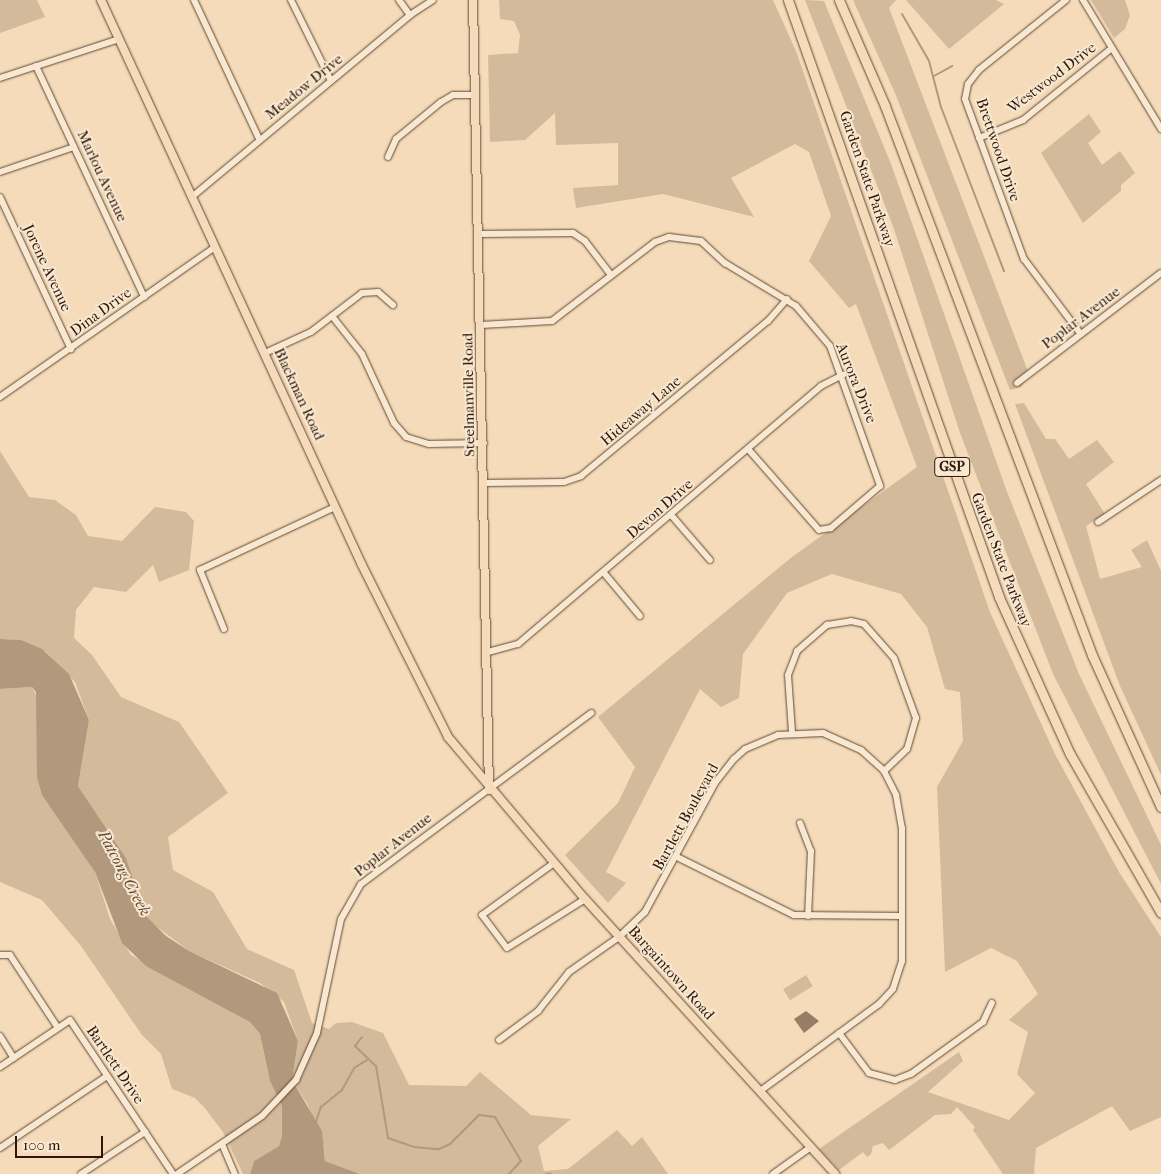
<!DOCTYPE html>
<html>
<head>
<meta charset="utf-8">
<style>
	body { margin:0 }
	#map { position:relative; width:1161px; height:1174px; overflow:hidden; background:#f5dbb9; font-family:"IM FELL French Canon",serif }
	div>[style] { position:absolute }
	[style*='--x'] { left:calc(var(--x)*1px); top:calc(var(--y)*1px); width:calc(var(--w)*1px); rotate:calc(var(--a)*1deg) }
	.green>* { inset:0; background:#d3ba9b; transform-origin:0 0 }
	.water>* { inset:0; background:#b2987c }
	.stream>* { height:2px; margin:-1px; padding:0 1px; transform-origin:1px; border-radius:1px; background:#b2987c }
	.building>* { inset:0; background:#967d64 }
	.roads { filter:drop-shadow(0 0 1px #604834) drop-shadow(0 0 1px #604834) }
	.minor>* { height:6px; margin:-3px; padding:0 3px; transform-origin:3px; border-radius:3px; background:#f8e8d2 }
	.major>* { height:8px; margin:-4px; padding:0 4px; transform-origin:4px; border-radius:4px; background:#f5dbb9 }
	.highway>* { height:9px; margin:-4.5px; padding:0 4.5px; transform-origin:4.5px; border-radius:4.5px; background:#f5dbb9 }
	span { translate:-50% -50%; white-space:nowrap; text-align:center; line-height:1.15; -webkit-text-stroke:4px #f8e8d2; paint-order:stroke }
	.shield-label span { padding:1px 4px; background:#f8e8d2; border:1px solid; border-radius:4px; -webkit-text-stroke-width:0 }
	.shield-label { font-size:14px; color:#2f1707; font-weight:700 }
	.street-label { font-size:15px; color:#2f1707 }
	.water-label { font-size:16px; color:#634b36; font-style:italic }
	.scale { position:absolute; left:15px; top:1136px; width:88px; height:22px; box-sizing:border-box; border:2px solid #2f1707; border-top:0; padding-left:6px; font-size:15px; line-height:18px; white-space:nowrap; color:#2f1707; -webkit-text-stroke:4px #f8e8d2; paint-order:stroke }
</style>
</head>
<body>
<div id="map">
	<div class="green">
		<div style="clip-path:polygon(0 0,37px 0,45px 17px,0 33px)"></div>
		<div style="clip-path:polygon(499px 0,773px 0,796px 51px,990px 612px,1055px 754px,1119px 872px,1161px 937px,1161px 1117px,1130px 1131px,1112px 1106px,1036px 1148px,1034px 1174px,1003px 1174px,973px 1130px,975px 1127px,957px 1107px,951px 1114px,935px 1115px,889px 1150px,883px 1143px,873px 1146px,871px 1154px,867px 1157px,863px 1152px,839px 1170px,819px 1149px,959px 1052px,963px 1061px,928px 1092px,1009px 1120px,1035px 1093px,1017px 1074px,1028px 1032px,1009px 1020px,1038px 994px,1017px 961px,991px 948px,945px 972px,937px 787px,963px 741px,960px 692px,945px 689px,927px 627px,901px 594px,832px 574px,787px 593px,743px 654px,739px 698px,721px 707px,700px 689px,606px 872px,626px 883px,608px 903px,565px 855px,618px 803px,635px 767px,598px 717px,792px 557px,917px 467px,856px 304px,849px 308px,809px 261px,831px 216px,809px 152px,795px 144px,731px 178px,754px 217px,663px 194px,576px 208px,573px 188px,618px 185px,618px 143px,556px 145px,555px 113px,525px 140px,490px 142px,488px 55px,518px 53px,520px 35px,514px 21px,500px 19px)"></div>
		<div style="clip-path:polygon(805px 0,824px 1px,891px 164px,1006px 489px,1079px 674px,1161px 845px,1161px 884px,1053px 674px,960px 433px,894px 229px)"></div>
		<div style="clip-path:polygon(853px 0,896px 0,889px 8px,1029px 374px,1021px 387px,1010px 390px,895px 93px)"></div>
		<div style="clip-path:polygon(906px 0,996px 0,1004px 4px,949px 49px)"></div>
		<div style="clip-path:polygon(1091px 0,1125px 0,1130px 15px,1125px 29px,1114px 38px)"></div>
		<div style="clip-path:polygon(1089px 114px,1101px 132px,1088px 143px,1102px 165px,1120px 151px,1135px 173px,1121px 185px,1121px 191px,1083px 223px,1041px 153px)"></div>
		<div style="clip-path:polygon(1024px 403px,1046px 439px,1055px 439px,1069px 459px,1097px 440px,1114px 462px,1086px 484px,1105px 514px,1086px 526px,1100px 579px,1142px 567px,1131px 550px,1147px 540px,1161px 571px,1161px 775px,1120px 686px,1015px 404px)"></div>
		<div style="clip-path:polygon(0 451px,29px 497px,55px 500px,76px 515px,88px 536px,122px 541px,155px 507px,186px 512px,194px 521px,189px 570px,159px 582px,153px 565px,126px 592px,94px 587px,76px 610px,74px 638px,92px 655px,121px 697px,179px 722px,228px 793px,168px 837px,173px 870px,213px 892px,247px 949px,294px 970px,312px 1023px,329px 1029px,336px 1023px,352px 1022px,383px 1033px,409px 1085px,466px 1086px,480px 1072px,531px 1115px,571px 1119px,538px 1146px,544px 1171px,568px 1169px,617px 1130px,632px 1146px,642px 1137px,668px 1174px,360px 1174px,325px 1161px,324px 1147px,308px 1105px,292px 1080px,298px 1041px,284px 1002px,260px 983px,189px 951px,148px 920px,126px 858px,78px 786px,89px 720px,75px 682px,46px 652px,21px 640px,0 639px)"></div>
		<div style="clip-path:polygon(32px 687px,37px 697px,37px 777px,95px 872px,110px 919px,131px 955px,250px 1022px,260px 1034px,270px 1081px,282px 1106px,282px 1136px,279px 1146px,254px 1161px,250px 1174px,243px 1174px,223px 1132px,204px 1107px,195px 1098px,172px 1089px,161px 1054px,142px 1035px,81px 946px,42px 900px,0 882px,0 689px)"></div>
		<div style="left:806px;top:975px;width:13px;height:27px;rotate:58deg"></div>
	</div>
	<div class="water">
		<div style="clip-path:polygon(0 639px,21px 640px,42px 649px,69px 674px,89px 720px,78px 786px,126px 858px,146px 916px,166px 936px,189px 951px,277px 993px,298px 1041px,292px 1080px,322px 1131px,325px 1161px,360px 1174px,250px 1174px,254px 1161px,279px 1146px,282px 1136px,282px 1106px,270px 1081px,260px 1034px,250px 1022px,146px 966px,122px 943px,95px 872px,42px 795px,37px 777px,36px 692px,32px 687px,0 689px)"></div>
	</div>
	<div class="stream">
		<div style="--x:902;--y:14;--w:54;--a:60.1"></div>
		<div style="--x:929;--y:61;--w:48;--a:75.4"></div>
		<div style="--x:941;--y:107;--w:176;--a:69"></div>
		<div style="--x:934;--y:76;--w:21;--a:-29"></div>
		<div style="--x:362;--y:1037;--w:11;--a:128"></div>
		<div style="--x:355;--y:1046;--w:29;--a:44"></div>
		<div style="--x:376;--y:1066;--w:73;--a:80.5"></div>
		<div style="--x:388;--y:1138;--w:28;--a:19"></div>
		<div style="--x:414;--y:1147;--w:25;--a:5"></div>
		<div style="--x:439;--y:1149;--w:12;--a:-24"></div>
		<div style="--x:450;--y:1144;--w:41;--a:-45"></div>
		<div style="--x:479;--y:1115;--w:16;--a:7"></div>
		<div style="--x:495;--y:1117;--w:51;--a:59.4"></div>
		<div style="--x:521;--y:1161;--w:18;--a:133"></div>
		<div style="--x:316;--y:1122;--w:16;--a:-72"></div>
		<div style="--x:321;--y:1107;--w:27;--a:-39"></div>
		<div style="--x:342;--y:1090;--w:25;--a:-61"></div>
		<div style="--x:354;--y:1068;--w:15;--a:-32"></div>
		<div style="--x:546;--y:1174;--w:5;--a:0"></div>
	</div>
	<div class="building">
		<div style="clip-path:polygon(806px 1011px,819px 1021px,804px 1033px,794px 1019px)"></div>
	</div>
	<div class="roads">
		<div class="minor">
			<div style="--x:194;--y:0;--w:153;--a:64.9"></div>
			<div style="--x:291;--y:0;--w:90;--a:63.7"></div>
			<div style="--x:399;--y:0;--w:19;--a:54"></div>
			<div style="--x:1066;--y:0;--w:112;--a:141.2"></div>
			<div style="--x:979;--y:70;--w:18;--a:128"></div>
			<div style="--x:968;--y:84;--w:15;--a:101"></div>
			<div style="--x:965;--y:99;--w:171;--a:69.8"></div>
			<div style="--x:1024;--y:259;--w:93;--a:52.9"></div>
			<div style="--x:1083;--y:0;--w:151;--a:58.8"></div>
			<div style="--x:36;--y:66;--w:255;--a:64.9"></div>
			<div style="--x:0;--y:78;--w:125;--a:-18.1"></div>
			<div style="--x:979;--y:138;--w:48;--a:-22.2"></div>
			<div style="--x:1023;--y:120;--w:114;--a:-39"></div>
			<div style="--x:388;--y:157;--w:20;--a:-66"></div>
			<div style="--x:396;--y:139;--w:58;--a:-39.4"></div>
			<div style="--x:441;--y:102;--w:14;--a:-30"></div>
			<div style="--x:453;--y:95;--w:23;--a:0"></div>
			<div style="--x:0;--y:172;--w:78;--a:-18.7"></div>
			<div style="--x:193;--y:196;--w:283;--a:-39.8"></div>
			<div style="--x:410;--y:15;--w:27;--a:-33"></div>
			<div style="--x:0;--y:197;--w:168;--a:65"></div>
			<div style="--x:479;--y:234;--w:94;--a:-0.6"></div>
			<div style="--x:573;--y:233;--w:14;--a:34"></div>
			<div style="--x:585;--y:241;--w:43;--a:52.6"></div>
			<div style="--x:332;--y:316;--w:48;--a:51.7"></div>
			<div style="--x:362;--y:354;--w:76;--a:65.1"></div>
			<div style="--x:394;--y:423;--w:18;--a:49"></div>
			<div style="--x:406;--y:437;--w:24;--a:17"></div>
			<div style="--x:429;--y:444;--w:55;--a:-1"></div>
			<div style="--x:481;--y:325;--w:71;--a:-3.2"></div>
			<div style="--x:552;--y:321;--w:130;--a:-37.5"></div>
			<div style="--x:655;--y:242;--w:15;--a:-20"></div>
			<div style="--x:669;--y:237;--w:32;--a:7"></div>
			<div style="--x:701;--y:241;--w:33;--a:43"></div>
			<div style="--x:725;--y:263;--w:83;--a:31.2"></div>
			<div style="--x:796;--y:306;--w:52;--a:49.6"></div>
			<div style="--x:830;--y:346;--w:149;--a:70.3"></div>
			<div style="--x:880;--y:486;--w:65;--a:139.4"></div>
			<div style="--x:831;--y:528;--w:12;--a:171"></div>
			<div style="--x:819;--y:530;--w:108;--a:-131.2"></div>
			<div style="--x:265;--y:353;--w:51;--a:-24.5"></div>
			<div style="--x:311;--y:332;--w:64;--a:-37.4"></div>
			<div style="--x:362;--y:293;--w:16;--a:-4"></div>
			<div style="--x:378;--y:292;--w:20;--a:41"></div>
			<div style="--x:1017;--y:383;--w:181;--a:-37.4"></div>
			<div style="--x:0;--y:397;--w:262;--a:-34.9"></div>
			<div style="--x:485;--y:483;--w:79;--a:-0.7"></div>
			<div style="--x:564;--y:482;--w:18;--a:-19"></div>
			<div style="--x:581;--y:476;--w:243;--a:-39.7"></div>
			<div style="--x:768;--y:321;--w:29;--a:-49"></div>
			<div style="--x:672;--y:516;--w:58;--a:49.2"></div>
			<div style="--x:1098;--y:522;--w:76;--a:-33.7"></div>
			<div style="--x:604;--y:573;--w:56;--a:50.1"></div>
			<div style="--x:224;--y:629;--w:64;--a:-112.1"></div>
			<div style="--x:200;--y:570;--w:149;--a:-25"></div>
			<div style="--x:488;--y:652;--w:31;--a:-15"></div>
			<div style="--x:518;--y:644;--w:398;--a:-40.4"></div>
			<div style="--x:821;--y:386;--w:25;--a:-27"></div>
			<div style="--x:792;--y:732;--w:57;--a:-94"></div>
			<div style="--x:788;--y:675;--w:26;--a:-69"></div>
			<div style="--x:797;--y:651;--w:40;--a:-41"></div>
			<div style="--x:827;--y:625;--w:24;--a:-9"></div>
			<div style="--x:851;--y:621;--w:13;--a:13"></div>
			<div style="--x:864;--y:624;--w:45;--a:48.6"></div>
			<div style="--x:894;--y:658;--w:64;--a:69.9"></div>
			<div style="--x:916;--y:718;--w:32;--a:106"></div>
			<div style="--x:907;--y:749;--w:32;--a:136"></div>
			<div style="--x:800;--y:823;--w:30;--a:69"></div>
			<div style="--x:811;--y:851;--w:65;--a:92.6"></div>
			<div style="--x:677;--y:857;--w:131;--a:26.4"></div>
			<div style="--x:794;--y:915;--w:108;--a:0.5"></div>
			<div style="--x:554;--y:863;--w:89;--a:144.2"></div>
			<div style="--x:482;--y:915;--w:41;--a:52.9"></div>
			<div style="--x:507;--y:948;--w:92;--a:-32.1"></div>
			<div style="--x:0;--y:955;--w:10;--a:0"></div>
			<div style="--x:10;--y:955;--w:87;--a:56.7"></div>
			<div style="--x:839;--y:1033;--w:50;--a:53.1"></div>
			<div style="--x:869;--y:1073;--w:27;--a:15"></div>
			<div style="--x:895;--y:1080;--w:17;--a:-21"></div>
			<div style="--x:911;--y:1074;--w:89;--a:-35.8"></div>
			<div style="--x:983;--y:1022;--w:21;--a:-65"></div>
			<div style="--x:0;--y:1036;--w:26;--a:58"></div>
			<div style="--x:499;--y:1040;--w:49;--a:-36.6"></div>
			<div style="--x:538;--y:1011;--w:50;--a:-51.5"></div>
			<div style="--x:569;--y:972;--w:61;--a:-35"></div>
			<div style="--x:619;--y:937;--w:36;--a:-44"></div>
			<div style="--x:645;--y:912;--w:147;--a:-61.5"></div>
			<div style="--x:715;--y:783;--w:31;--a:-52"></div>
			<div style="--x:734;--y:759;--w:15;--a:-42"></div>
			<div style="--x:745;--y:749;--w:36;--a:-23"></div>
			<div style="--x:778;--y:735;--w:45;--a:-2.5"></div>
			<div style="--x:823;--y:733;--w:42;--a:24.1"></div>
			<div style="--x:861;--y:750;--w:31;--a:42"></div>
			<div style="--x:884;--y:771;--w:27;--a:63"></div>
			<div style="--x:896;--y:795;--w:34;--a:80"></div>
			<div style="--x:902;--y:828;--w:133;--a:90"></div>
			<div style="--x:902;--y:961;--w:29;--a:108"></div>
			<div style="--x:893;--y:989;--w:21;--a:133"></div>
			<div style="--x:879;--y:1004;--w:147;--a:143.8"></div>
			<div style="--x:0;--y:1067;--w:84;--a:-33.9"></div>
			<div style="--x:70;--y:1020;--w:185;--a:56.2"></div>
			<div style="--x:222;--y:1144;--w:33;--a:67"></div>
			<div style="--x:0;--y:1148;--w:129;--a:-33.9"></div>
			<div style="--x:81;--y:1174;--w:77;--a:-33.3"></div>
			<div style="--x:177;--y:1174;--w:103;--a:-34.3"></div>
			<div style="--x:262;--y:1116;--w:50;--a:-46.6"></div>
			<div style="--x:296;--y:1080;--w:51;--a:-65.9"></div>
			<div style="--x:317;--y:1033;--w:116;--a:-78.1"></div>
			<div style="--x:341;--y:919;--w:40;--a:-60.3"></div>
			<div style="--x:361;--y:884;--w:287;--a:-36.6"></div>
			<div style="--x:773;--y:1174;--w:47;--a:-35.4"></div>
		</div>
		<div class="major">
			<div style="--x:101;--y:0;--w:622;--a:65.21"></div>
			<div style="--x:362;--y:565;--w:192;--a:63.4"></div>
			<div style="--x:448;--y:737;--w:212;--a:49.8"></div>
			<div style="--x:585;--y:899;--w:372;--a:47.7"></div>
			<div style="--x:473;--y:0;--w:790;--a:88.84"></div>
		</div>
		<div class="highway">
			<div style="--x:788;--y:0;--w:633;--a:70.53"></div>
			<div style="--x:999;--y:597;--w:172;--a:65.7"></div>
			<div style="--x:1070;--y:754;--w:183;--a:60.2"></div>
			<div style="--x:839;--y:0;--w:116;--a:66.5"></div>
			<div style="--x:885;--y:106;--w:587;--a:69.34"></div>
			<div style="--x:1092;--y:655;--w:167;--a:65.6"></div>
		</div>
	</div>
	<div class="shield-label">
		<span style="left:952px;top:467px">GSP</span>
	</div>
	<div class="street-label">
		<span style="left:1052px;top:78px;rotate:-37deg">Westwood Drive</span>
		<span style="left:304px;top:87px;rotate:-39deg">Meadow Drive</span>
		<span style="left:998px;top:150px;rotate:71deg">Brettwood Drive</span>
		<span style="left:102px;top:176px;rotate:65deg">Marlou Avenue</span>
		<span style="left:867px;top:179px;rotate:71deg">Garden State Parkway</span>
		<span style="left:47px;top:268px;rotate:65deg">Jorene Avenue</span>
		<span style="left:101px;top:312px;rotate:-36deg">Dina Drive</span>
		<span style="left:1081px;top:318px;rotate:-37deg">Poplar Avenue</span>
		<span style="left:856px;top:383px;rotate:68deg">Aurora Drive</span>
		<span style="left:299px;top:394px;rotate:65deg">Blackman Road</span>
		<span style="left:469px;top:395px;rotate:-91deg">Steelmanville Road</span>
		<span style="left:641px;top:411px;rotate:-40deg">Hideaway Lane</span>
		<span style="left:660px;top:509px;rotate:-41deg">Devon Drive</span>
		<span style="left:1001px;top:560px;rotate:69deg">Garden State Parkway</span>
		<span style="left:686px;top:817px;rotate:-61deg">Bartlett Boulevard</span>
		<span style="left:393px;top:845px;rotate:-38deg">Poplar Avenue</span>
		<span style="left:671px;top:973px;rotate:48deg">Bargaintown Road</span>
		<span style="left:115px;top:1065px;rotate:56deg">Bartlett Drive</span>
	</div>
	<div class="water-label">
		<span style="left:124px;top:873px;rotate:62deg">Patcong Creek</span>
	</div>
	<div class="scale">100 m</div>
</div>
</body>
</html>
